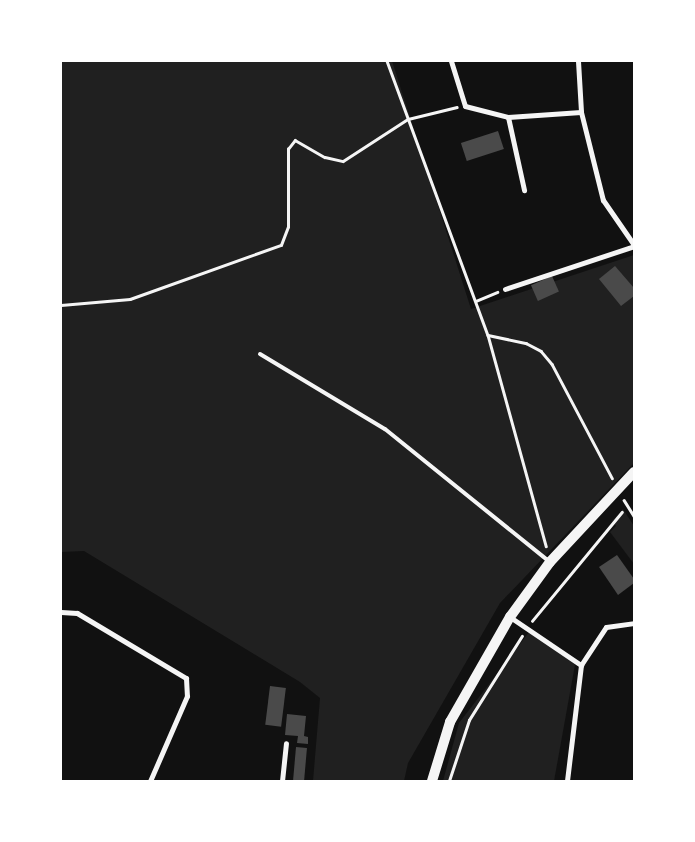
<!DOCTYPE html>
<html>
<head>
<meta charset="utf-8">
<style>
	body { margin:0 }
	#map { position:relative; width:695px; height:842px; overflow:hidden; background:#111; font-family:Inter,sans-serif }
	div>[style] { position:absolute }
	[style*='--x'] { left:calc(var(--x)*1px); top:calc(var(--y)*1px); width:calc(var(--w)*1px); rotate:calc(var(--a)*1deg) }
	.green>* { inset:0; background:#202020 }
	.building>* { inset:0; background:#4a4a4a; transform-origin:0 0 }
	.path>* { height:2.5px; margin:-1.25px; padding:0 1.25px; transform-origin:1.25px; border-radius:1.25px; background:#f5f5f5 }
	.service>* { height:4px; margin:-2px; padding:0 2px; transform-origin:2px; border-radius:2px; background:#f5f5f5 }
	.minor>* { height:5px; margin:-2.5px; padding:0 2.5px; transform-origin:2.5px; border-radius:2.5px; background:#f5f5f5 }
	.secondary>* { height:10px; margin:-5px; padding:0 5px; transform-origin:5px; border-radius:5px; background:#f5f5f5 }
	span { translate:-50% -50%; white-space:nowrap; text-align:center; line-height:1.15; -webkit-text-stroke:4px #fff; paint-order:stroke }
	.frame { position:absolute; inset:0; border:62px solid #fff; pointer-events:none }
</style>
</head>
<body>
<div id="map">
	<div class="green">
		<div style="clip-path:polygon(61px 61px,392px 61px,471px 309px,634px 255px,634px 463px,500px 603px,408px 763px,404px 781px,313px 781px,320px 698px,300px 682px,84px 551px,61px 552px)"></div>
		<div style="clip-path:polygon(623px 509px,634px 526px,634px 564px,610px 532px,616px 526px,612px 521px)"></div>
		<div style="clip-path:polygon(530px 631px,576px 659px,554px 781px,443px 781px,459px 723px)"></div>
	</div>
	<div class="building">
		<div style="left:498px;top:131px;width:19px;height:39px;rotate:72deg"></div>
		<div style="clip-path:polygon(615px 266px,634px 288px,634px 296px,621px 306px,599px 279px)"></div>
		<div style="left:552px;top:276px;width:17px;height:23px;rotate:66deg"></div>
		<div style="clip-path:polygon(617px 555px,634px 579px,634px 583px,618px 595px,599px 567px)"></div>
		<div style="left:270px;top:686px;width:16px;height:39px;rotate:7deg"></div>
		<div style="clip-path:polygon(287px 714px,306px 716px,304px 736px,308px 737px,308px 744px,297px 743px,298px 736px,285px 735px)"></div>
		<div style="left:296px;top:747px;width:11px;height:34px;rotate:5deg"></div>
	</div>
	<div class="path">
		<div style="--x:387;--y:61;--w:292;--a:69.8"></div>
		<div style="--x:488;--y:335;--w:219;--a:74.6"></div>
		<div style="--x:476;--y:301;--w:23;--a:-23"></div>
		<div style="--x:61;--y:305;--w:69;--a:-5"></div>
		<div style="--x:130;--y:299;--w:160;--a:-19.7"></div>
		<div style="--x:281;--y:245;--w:19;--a:-69"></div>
		<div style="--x:288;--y:227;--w:78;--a:-90"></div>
		<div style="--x:288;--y:149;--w:11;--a:-52"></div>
		<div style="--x:295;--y:140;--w:34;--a:30"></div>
		<div style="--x:325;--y:157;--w:18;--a:13"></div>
		<div style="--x:343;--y:161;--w:77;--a:-32.9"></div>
		<div style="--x:408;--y:119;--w:50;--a:-13.8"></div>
		<div style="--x:488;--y:335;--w:39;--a:12"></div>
		<div style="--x:526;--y:343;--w:17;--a:28"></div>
		<div style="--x:541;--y:351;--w:17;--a:50"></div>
		<div style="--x:552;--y:364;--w:129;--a:62.2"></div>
		<div style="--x:624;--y:500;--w:19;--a:58"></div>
		<div style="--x:532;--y:621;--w:141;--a:-50.5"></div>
		<div style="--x:449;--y:781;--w:64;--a:-71.8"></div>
		<div style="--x:469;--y:720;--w:99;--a:-57.8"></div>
	</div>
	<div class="service">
		<div style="--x:260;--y:354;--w:146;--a:31"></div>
		<div style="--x:385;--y:429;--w:212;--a:38.9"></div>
	</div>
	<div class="minor">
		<div style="--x:451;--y:61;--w:47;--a:72.7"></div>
		<div style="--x:465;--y:106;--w:44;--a:14.3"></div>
		<div style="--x:508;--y:117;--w:73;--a:-3.9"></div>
		<div style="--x:578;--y:61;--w:51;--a:86.6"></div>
		<div style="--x:581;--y:112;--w:91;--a:76"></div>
		<div style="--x:603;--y:200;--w:55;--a:55.4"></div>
		<div style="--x:508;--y:117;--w:75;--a:77.6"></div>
		<div style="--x:505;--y:289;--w:136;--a:-18.4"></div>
		<div style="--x:61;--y:612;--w:16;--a:4"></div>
		<div style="--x:77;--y:613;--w:127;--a:30.8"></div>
		<div style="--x:186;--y:678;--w:18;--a:87"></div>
		<div style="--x:187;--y:696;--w:93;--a:113.5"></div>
		<div style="--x:510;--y:617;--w:86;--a:34.1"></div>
		<div style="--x:581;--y:665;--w:117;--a:96.9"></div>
		<div style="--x:581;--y:665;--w:45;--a:-56.7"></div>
		<div style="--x:606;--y:627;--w:28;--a:-8"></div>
		<div style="--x:282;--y:781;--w:38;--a:-84"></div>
	</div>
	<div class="secondary">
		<div style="--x:432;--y:781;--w:62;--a:-73"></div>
		<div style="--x:450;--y:722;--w:121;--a:-60.3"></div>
		<div style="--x:510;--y:617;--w:68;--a:-54"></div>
		<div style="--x:550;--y:562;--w:123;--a:-47"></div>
	</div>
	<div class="frame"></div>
</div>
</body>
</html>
